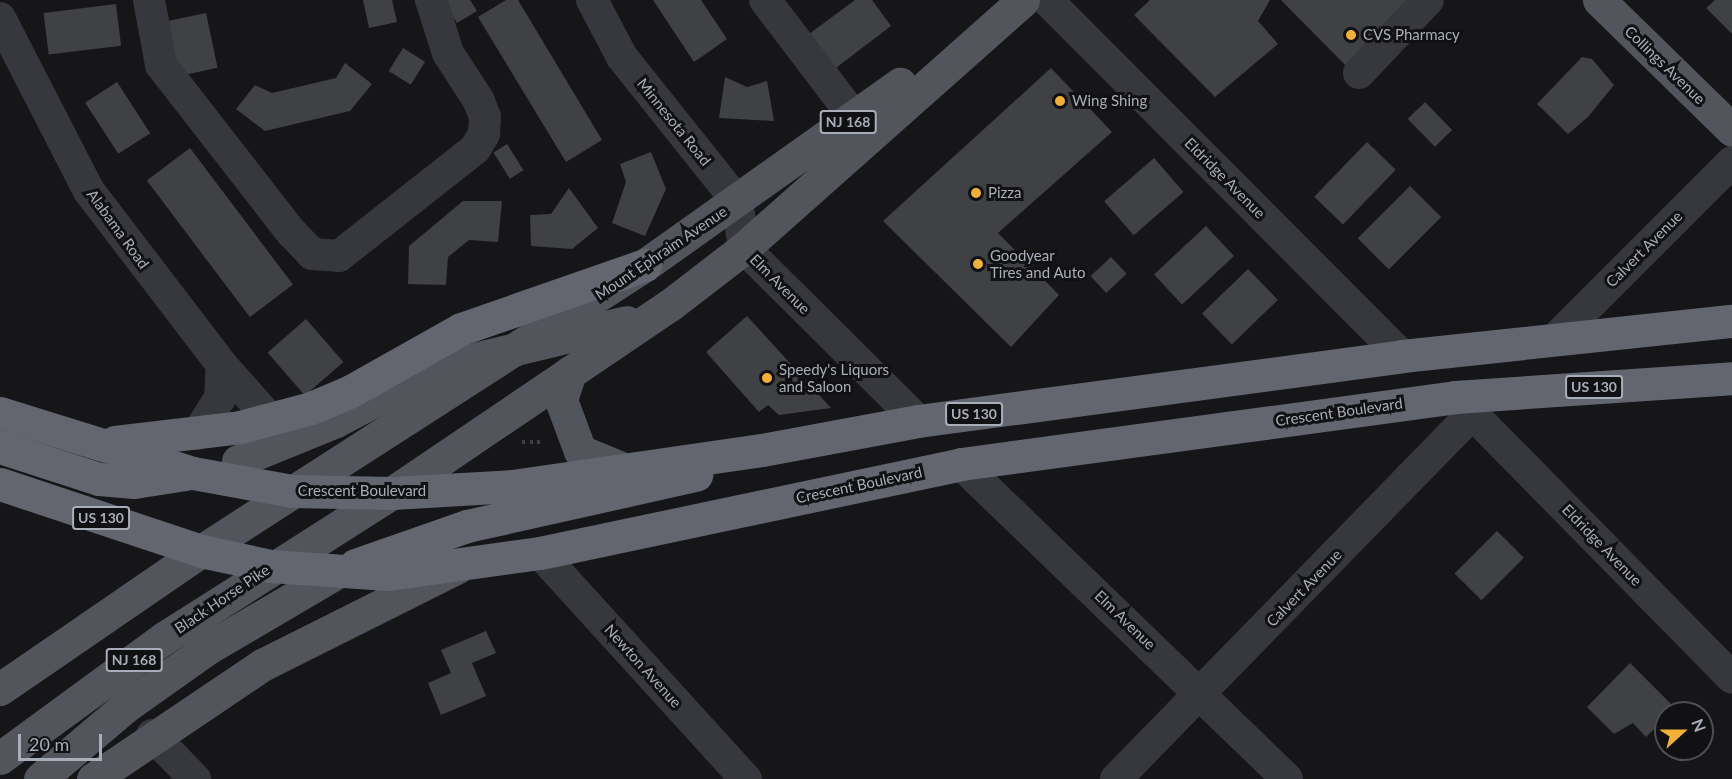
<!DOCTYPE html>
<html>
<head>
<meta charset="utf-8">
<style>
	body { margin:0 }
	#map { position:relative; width:1732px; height:779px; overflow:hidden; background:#161618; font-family:Lato,sans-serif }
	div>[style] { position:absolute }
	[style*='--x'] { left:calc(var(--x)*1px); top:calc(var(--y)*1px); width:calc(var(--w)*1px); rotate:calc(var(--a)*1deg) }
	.building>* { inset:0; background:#404145; transform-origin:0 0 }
	.path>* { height:4px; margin-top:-2px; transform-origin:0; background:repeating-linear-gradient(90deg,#3d3f44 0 3px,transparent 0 7.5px) }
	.minor>* { height:32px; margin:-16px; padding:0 16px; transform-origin:16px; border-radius:16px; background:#37383d }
	.major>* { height:33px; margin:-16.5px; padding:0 16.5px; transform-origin:16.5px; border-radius:16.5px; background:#53555c }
	.highway>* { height:33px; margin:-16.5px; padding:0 16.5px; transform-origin:16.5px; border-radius:16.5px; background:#63666e }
	.dots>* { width:16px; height:16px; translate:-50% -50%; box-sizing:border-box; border:3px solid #111113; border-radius:50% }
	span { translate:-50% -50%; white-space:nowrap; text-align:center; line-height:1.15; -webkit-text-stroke:6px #111113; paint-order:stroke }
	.shield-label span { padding:2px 4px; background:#111113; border:2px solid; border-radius:4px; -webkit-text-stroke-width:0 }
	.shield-label { font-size:14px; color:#a8adb8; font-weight:700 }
	.poi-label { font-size:15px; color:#a8adb8 }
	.left { translate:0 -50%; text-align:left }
	.street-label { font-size:15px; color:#a8adb8 }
	.north { position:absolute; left:1654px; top:701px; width:60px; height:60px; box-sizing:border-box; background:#111113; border:2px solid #4d4f55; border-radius:50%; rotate:69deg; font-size:16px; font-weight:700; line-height:24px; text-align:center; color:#a8adb8 }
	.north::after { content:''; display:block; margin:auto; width:21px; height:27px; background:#f2b134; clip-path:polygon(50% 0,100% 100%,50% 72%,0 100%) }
	.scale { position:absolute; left:18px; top:734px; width:84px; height:27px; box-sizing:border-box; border:3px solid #a8adb8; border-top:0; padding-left:8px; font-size:18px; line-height:21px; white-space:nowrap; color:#a8adb8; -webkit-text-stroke:4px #111113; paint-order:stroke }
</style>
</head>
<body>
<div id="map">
	<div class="building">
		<div style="clip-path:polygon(363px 0,392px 0,397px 22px,369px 28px)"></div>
		<div style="clip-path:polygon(447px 0,470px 0,477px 11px,457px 23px,443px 3px)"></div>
		<div style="clip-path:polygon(506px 0,518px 0,602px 140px,566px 162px,478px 17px)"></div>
		<div style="clip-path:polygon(653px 0,701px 0,727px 39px,694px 62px)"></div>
		<div style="clip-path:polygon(855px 0,872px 0,891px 26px,828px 74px,801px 40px)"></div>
		<div style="clip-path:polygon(1150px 0,1270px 0,1258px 21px,1278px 44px,1215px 97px,1134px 15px)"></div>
		<div style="clip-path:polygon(1281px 0,1421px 0,1350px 70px)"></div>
		<div style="clip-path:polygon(1715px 0,1732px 0,1732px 34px,1706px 8px)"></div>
		<div style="left:116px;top:4px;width:42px;height:73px;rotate:83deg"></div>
		<div style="left:206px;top:13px;width:56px;height:45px;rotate:78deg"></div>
		<div style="left:403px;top:48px;width:26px;height:27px;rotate:32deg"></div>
		<div style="clip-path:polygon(1582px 57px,1592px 59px,1614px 85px,1588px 117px,1568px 134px,1537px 104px)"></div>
		<div style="clip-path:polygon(345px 63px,372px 84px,350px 111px,265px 131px,236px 109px,255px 85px,272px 93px,336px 78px)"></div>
		<div style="clip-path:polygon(1051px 68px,1112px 132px,998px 233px,1059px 295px,1011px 347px,883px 221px)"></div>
		<div style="clip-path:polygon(725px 77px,747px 87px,767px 81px,774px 121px,719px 118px)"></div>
		<div style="left:117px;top:82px;width:61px;height:38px;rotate:57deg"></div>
		<div style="left:1425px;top:102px;width:39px;height:24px;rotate:46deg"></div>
		<div style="left:1367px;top:142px;width:40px;height:76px;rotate:44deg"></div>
		<div style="left:507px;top:144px;width:31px;height:16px;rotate:58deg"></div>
		<div style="left:190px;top:148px;width:171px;height:54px;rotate:53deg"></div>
		<div style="clip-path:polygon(651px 152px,666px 189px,645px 236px,612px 223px,626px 182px,620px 164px)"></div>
		<div style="left:1154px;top:158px;width:45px;height:66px;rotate:49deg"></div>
		<div style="left:1410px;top:186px;width:44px;height:74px;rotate:45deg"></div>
		<div style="clip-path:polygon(569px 188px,598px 228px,572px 249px,531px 246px,530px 215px,551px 214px)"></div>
		<div style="clip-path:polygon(463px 201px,502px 201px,498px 242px,469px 240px,448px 257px,446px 285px,408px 284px,409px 246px)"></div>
		<div style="left:1206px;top:226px;width:41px;height:71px;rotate:47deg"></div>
		<div style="left:1111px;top:257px;width:23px;height:28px;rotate:47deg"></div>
		<div style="left:1248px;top:269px;width:43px;height:64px;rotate:46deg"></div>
		<div style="clip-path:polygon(747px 316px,831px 408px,779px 415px,768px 405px,759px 412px,706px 352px)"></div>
		<div style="left:306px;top:319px;width:57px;height:51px;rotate:49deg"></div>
		<div style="left:1497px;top:531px;width:38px;height:60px;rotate:45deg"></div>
		<div style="clip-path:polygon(486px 631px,496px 653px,472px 663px,486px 696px,441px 715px,428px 683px,451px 673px,441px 650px)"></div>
		<div style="clip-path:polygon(1630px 663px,1675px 708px,1646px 737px,1633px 723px,1614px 734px,1587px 707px)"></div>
	</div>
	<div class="path">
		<div style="--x:522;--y:442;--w:23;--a:0"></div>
	</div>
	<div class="minor">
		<div style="--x:149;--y:0;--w:66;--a:79.5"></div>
		<div style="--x:161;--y:65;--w:213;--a:52.1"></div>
		<div style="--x:292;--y:233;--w:29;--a:46"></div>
		<div style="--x:312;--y:254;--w:27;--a:4"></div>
		<div style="--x:339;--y:256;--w:173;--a:-38.2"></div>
		<div style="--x:475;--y:149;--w:17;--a:-59"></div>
		<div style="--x:484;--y:134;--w:17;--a:-87"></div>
		<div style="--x:485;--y:117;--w:17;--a:-111"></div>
		<div style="--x:479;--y:101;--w:57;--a:-122.9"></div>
		<div style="--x:448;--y:53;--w:56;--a:-107.8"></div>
		<div style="--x:592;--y:0;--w:64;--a:62.2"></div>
		<div style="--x:622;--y:57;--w:184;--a:51.4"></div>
		<div style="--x:737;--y:201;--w:48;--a:81.5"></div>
		<div style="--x:744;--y:248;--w:245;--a:44.8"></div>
		<div style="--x:765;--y:0;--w:147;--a:52.7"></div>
		<div style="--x:1047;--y:0;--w:503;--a:45.08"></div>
		<div style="--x:0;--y:18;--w:195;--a:62.8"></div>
		<div style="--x:89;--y:191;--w:219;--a:52.6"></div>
		<div style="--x:222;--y:365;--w:72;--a:48.4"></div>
		<div style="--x:1359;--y:73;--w:100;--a:-46.6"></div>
		<div style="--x:1557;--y:337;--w:247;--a:-45"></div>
		<div style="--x:1457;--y:398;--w:392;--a:45.5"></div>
		<div style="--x:197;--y:434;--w:43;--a:-57.4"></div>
		<div style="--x:220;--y:398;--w:33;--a:-87"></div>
		<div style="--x:961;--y:464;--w:453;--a:44"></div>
		<div style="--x:540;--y:553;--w:306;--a:47.7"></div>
		<div style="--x:152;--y:735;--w:62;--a:45.7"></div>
		<div style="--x:1116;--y:779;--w:511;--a:-45.71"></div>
	</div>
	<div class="major">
		<div style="--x:1599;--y:0;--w:186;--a:44.3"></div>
		<div style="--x:570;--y:372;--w:29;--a:108"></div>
		<div style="--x:561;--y:400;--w:54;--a:69.6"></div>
		<div style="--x:580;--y:451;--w:42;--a:22.3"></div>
		<div style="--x:238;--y:461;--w:106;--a:-22.2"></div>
		<div style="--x:336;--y:421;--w:114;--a:-27.7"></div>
		<div style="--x:437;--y:368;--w:195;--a:-13.6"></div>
		<div style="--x:0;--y:689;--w:244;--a:-34.5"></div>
		<div style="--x:201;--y:551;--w:528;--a:-32.79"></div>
		<div style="--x:645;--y:265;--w:313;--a:-35.4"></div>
		<div style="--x:0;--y:758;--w:203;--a:-36.2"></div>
		<div style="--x:164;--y:638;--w:270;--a:-32.5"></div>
		<div style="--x:392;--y:493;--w:336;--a:-34.1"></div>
		<div style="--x:670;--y:305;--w:93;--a:-37.6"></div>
		<div style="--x:744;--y:248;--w:373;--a:-41.6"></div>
		<div style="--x:40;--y:779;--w:113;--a:-40.3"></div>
		<div style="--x:126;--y:706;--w:100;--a:-35.3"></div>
		<div style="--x:208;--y:648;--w:146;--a:-30.4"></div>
		<div style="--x:93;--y:779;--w:204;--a:-34"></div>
		<div style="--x:262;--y:665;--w:219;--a:-26.6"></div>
	</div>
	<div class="highway">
		<div style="--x:0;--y:413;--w:202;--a:17.3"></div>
		<div style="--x:193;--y:473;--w:101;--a:10.3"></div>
		<div style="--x:292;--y:491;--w:100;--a:1.1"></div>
		<div style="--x:392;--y:493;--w:120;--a:-3.3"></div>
		<div style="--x:512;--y:486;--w:253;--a:-8.2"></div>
		<div style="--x:762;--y:450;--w:159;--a:-10.5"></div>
		<div style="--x:918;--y:421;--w:488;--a:-7.6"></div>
		<div style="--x:1402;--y:356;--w:332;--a:-6.1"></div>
		<div style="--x:115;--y:442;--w:126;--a:-6.8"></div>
		<div style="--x:240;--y:427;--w:73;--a:-15"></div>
		<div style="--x:311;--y:408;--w:43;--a:-23"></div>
		<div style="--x:351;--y:391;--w:126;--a:-29.4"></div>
		<div style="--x:461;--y:329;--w:195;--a:-19.2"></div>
		<div style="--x:0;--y:447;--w:104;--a:17.9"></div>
		<div style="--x:99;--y:479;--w:35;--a:5"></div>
		<div style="--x:134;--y:482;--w:52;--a:-8.9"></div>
		<div style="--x:0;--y:484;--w:212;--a:18.4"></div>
		<div style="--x:201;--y:551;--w:72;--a:12.1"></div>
		<div style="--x:271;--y:566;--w:117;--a:3.9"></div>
		<div style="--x:388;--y:574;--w:153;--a:-7.9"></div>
		<div style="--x:540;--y:553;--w:430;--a:-11.9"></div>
		<div style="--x:961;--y:464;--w:499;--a:-7.7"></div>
		<div style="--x:1455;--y:397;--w:278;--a:-3.9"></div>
		<div style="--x:355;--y:565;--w:119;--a:-19.2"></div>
		<div style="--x:467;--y:526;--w:235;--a:-12.6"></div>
	</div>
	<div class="dots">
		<div style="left:1351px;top:35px;background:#f2b134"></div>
		<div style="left:1060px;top:101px;background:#f2b134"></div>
		<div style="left:976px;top:193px;background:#f2b134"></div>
		<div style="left:978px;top:264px;background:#f2b134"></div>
		<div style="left:767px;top:378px;background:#f2b134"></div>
	</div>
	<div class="shield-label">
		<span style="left:848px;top:122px">NJ 168</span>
		<span style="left:1594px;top:387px">US 130</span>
		<span style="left:974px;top:414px">US 130</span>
		<span style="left:101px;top:518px">US 130</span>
		<span style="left:134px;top:660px">NJ 168</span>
	</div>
	<div class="poi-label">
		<span class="left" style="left:1363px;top:35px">CVS Pharmacy</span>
		<span class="left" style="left:1072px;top:101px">Wing Shing</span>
		<span class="left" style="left:988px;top:193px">Pizza</span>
		<span class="left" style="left:990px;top:264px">Goodyear<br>Tires and Auto</span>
		<span class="left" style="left:779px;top:378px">Speedy's Liquors<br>and Saloon</span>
	</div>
	<div class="street-label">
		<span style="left:1665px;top:65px;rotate:44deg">Collings Avenue</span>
		<span style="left:674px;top:122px;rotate:51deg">Minnesota Road</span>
		<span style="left:1225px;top:178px;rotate:45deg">Eldridge Avenue</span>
		<span style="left:118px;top:229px;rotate:54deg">Alabama Road</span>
		<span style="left:1644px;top:249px;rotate:-45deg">Calvert Avenue</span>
		<span style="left:661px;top:253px;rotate:-34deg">Mount Ephraim Avenue</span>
		<span style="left:780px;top:284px;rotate:45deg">Elm Avenue</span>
		<span style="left:1339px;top:412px;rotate:-8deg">Crescent Boulevard</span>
		<span style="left:859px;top:485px;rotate:-12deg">Crescent Boulevard</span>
		<span style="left:362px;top:491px">Crescent Boulevard</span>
		<span style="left:1602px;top:545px;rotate:46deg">Eldridge Avenue</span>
		<span style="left:1304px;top:588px;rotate:-46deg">Calvert Avenue</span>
		<span style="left:222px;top:599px;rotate:-34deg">Black Horse Pike</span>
		<span style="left:1125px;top:620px;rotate:44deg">Elm Avenue</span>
		<span style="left:643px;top:666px;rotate:48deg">Newton Avenue</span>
	</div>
	<div class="north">N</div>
	<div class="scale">20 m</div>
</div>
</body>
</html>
